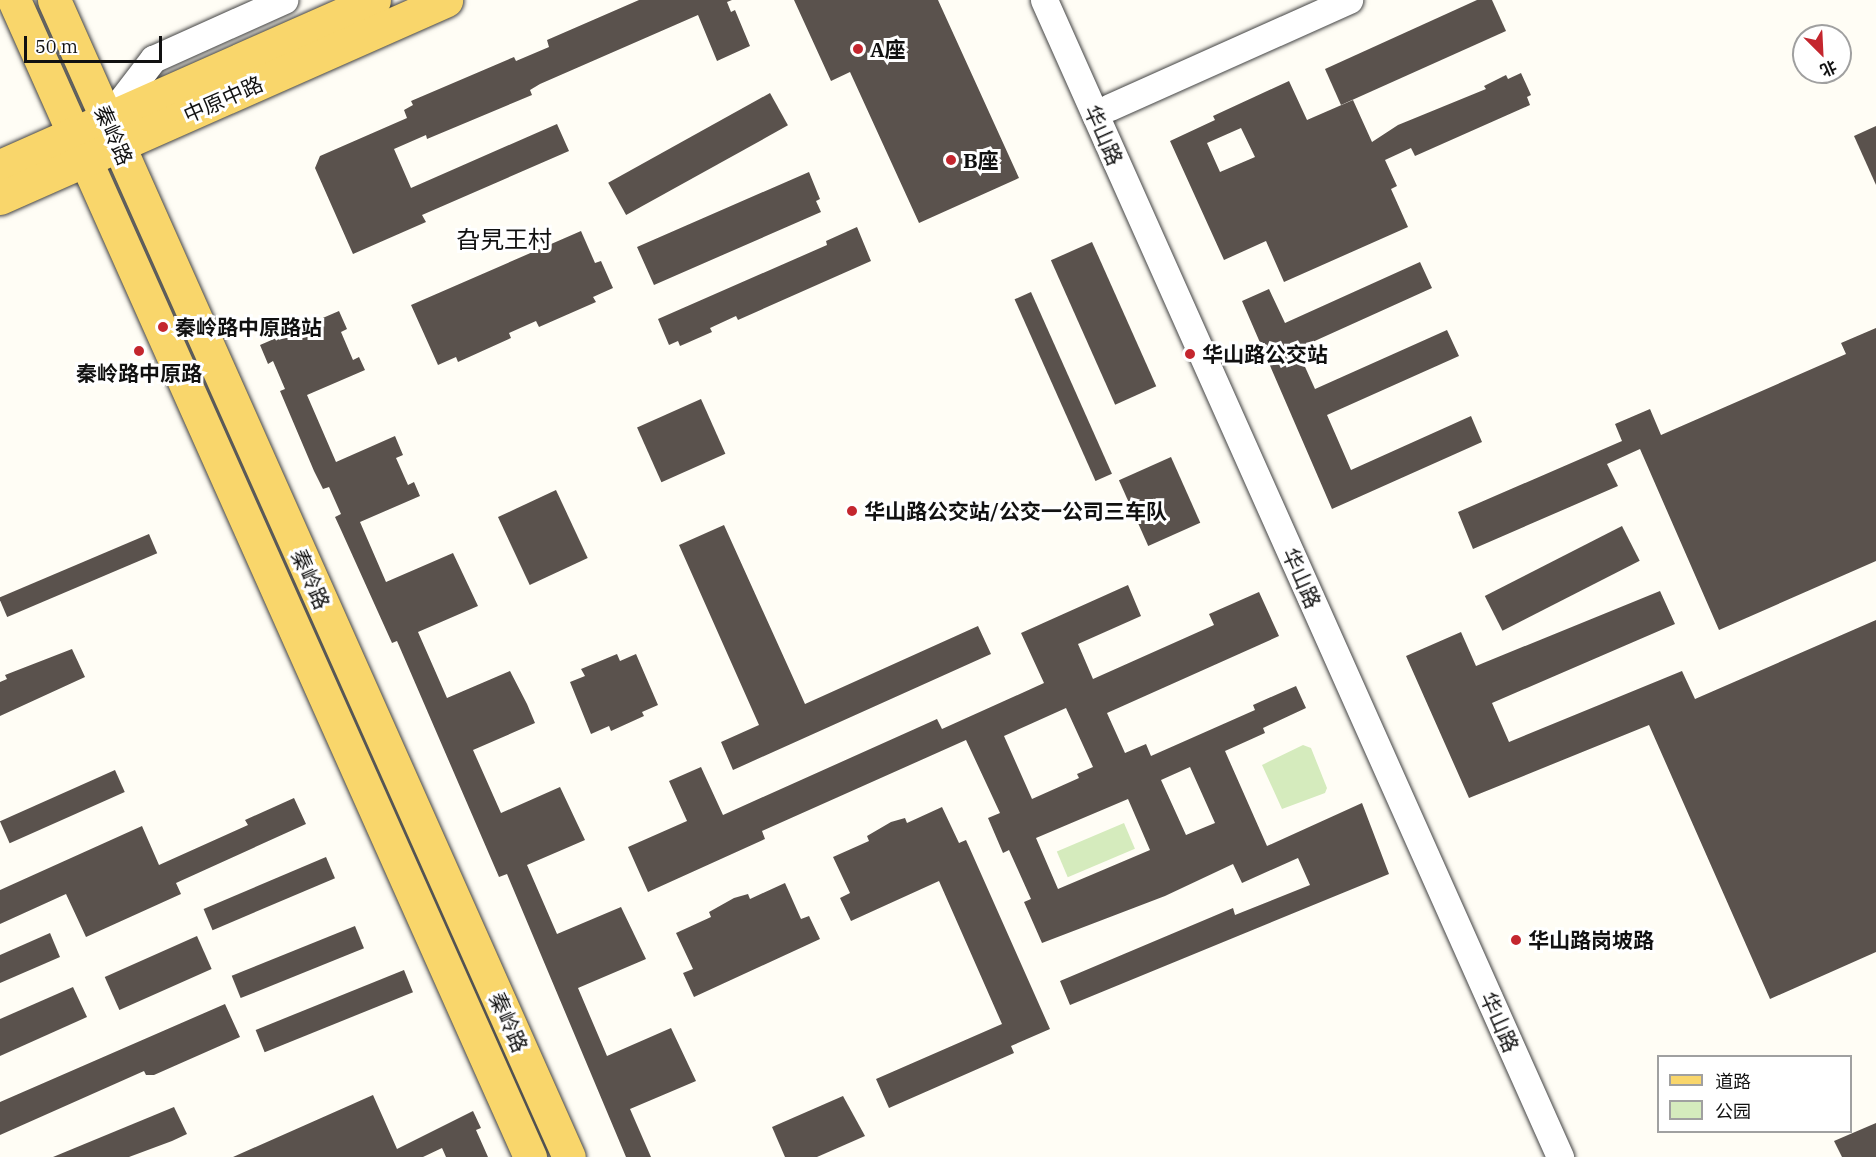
<!DOCTYPE html>
<html>
<head>
<meta charset="utf-8">
<style>
	body { margin:0 }
	#map { position:relative; width:1876px; height:1157px; overflow:hidden; background:#fffdf5; font-family:"IBM Plex Serif","Noto Sans SC",serif }
	div>[style] { position:absolute }
	[style*='--x'] { left:calc(var(--x)*1px); top:calc(var(--y)*1px); width:calc(var(--w)*1px); rotate:calc(var(--a)*1deg) }
	.green>* { inset:0; background:#d5ebbd; transform-origin:0 0 }
	.building>* { inset:0; background:#5a524d; transform-origin:0 0 }
	.roads { filter:drop-shadow(0 0 2px #444) drop-shadow(0 0 2px #444) }
	.minor>* { height:27px; margin:-13.5px; padding:0 13.5px; transform-origin:13.5px; border-radius:13.5px; background:#fff }
	.major>* { height:33px; margin:-16.5px; padding:0 16.5px; transform-origin:16.5px; border-radius:16.5px; background:#f9d66b }
	.dots>* { width:16px; height:16px; translate:-50% -50%; box-sizing:border-box; border:3px solid #fff; border-radius:50% }
	span { translate:-50% -50%; white-space:nowrap; text-align:center; line-height:1.15; -webkit-text-stroke:6px #fff; paint-order:stroke }
	.poi-label { font-size:21px; color:#111; font-weight:700 }
	.left { translate:0 -50%; text-align:left }
	.street-label { font-size:21px; color:#111 }
	.quarter-label { font-size:24px; color:#111 }
	.legend { position:absolute; left:1657px; top:1055px; width:195px; height:78px; box-sizing:border-box; background:#fff; border:2px solid #a0a0a0; margin:0; padding:8px 10px; list-style:none; font-size:18px; color:#111 }
	.legend li { display:flex; align-items:center; gap:12px; height:30px }
	.legend b { width:30px; border:2px solid #a0a0a0 }
	.north { position:absolute; left:1792px; top:24px; width:60px; height:60px; box-sizing:border-box; background:#fff; border:2px solid #a0a0a0; border-radius:50%; rotate:156deg; font-size:16px; font-weight:700; line-height:24px; text-align:center; color:#111 }
	.north::after { content:''; display:block; margin:auto; width:21px; height:27px; background:#c4262e; clip-path:polygon(50% 0,100% 100%,50% 72%,0 100%) }
	.scale { position:absolute; left:24px; top:36px; width:138px; height:27px; box-sizing:border-box; border:3px solid #111; border-top:0; padding-left:8px; font-size:18px; line-height:21px; white-space:nowrap; color:#111; -webkit-text-stroke:4px #fff; paint-order:stroke }
</style>
</head>
<body>
<div id="map">
	<div class="green">
		<div style="clip-path:polygon(1303px 745px,1311px 748px,1327px 788px,1325px 793px,1282px 809px,1262px 765px)"></div>
		<div style="left:1124px;top:823px;width:28px;height:73px;rotate:67deg"></div>
	</div>
	<div class="building">
		<div style="clip-path:polygon(639px 0,732px 0,727px 2px,731px 12px,735px 10px,750px 46px,717px 61px,698px 15px,540px 84px,530px 90px,532px 95px,427px 139px,426px 135px,394px 149px,411px 188px,557px 124px,569px 151px,422px 215px,426px 222px,353px 254px,315px 168px,320px 156px,407px 118px,404px 110px,413px 105px,411px 101px,514px 57px,516px 61px,549px 47px,547px 40px)"></div>
		<div style="clip-path:polygon(794px 0,938px 0,1019px 178px,919px 223px,850px 72px,831px 81px)"></div>
		<div style="clip-path:polygon(1477px 0,1492px 0,1506px 31px,1341px 105px,1325px 69px)"></div>
		<div style="clip-path:polygon(evenodd,1521px 73px,1531px 95px,1527px 97px,1530px 105px,1415px 156px,1411px 148px,1385px 160px,1397px 186px,1391px 189px,1408px 227px,1284px 282px,1266px 241px,1224px 260px,1170px 141px,1215px 120px,1213px 116px,1289px 81px,1307px 120px,1353px 100px,1372px 142px,1398px 125px,1486px 89px,1484px 86px,1506px 75px,1508px 79px,1521px 73px,1241px 128px,1255px 157px,1220px 172px,1207px 143px,1241px 128px)"></div>
		<div style="left:770px;top:93px;width:37px;height:185px;rotate:61deg"></div>
		<div style="clip-path:polygon(1876px 126px,1876px 185px,1854px 136px)"></div>
		<div style="clip-path:polygon(809px 172px,820px 199px,816px 201px,821px 212px,654px 285px,637px 247px)"></div>
		<div style="clip-path:polygon(857px 227px,871px 261px,738px 320px,736px 316px,710px 328px,712px 332px,680px 346px,678px 341px,669px 345px,658px 319px,827px 245px,826px 241px)"></div>
		<div style="clip-path:polygon(581px 231px,595px 263px,601px 261px,613px 288px,593px 297px,596px 302px,539px 327px,536px 321px,509px 333px,511px 338px,458px 362px,456px 357px,438px 365px,411px 305px)"></div>
		<div style="left:1092px;top:242px;width:158px;height:45px;rotate:66deg"></div>
		<div style="clip-path:polygon(1420px 262px,1432px 288px,1297px 349px,1315px 389px,1447px 330px,1459px 356px,1327px 415px,1351px 470px,1471px 416px,1482px 442px,1332px 509px,1242px 301px,1269px 289px,1285px 323px)"></div>
		<div style="left:1031px;top:292px;width:199px;height:18px;rotate:66deg"></div>
		<div style="clip-path:polygon(339px 311px,347px 329px,341px 332px,353px 360px,359px 357px,365px 370px,307px 395px,336px 462px,395px 436px,403px 455px,396px 458px,408px 485px,414px 482px,420px 496px,360px 522px,386px 582px,453px 553px,478px 606px,418px 632px,447px 698px,510px 671px,527px 704px,535px 723px,473px 750px,501px 813px,560px 787px,576px 821px,585px 840px,527px 865px,557px 934px,621px 907px,646px 959px,578px 988px,607px 1056px,671px 1028px,696px 1081px,630px 1109px,651px 1157px,626px 1157px,507px 874px,499px 877px,397px 641px,392px 643px,341px 530px,335px 517px,341px 514px,329px 487px,323px 489px,314px 471px,280px 391px,285px 389px,273px 361px,268px 364px,260px 345px)"></div>
		<div style="clip-path:polygon(1876px 328px,1876px 561px,1719px 630px,1640px 449px,1607px 464px,1618px 486px,1473px 549px,1458px 512px,1622px 441px,1615px 424px,1650px 409px,1661px 435px,1846px 354px,1841px 343px)"></div>
		<div style="left:701px;top:399px;width:60px;height:70px;rotate:66deg"></div>
		<div style="left:1171px;top:457px;width:72px;height:57px;rotate:66deg"></div>
		<div style="left:556px;top:490px;width:75px;height:64px;rotate:65deg"></div>
		<div style="clip-path:polygon(724px 525px,805px 704px,978px 626px,991px 654px,733px 770px,721px 742px,759px 725px,679px 545px)"></div>
		<div style="left:1622px;top:526px;width:39px;height:154px;rotate:63deg"></div>
		<div style="left:149px;top:534px;width:21px;height:163px;rotate:67deg"></div>
		<div style="clip-path:polygon(evenodd,1128px 585px,1141px 616px,1078px 644px,1093px 679px,1214px 625px,1209px 614px,1259px 592px,1279px 636px,1107px 713px,1125px 753px,1146px 744px,1151px 756px,1255px 710px,1253px 705px,1296px 686px,1306px 708px,1263px 728px,1265px 733px,1225px 751px,1267px 846px,1362px 803px,1389px 874px,1070px 1005px,1060px 981px,1233px 908px,1235px 915px,1310px 885px,1298px 858px,1242px 883px,1233px 864px,1165px 896px,1042px 943px,1024px 902px,1031px 899px,1009px 850px,1003px 853px,988px 818px,1000px 813px,966px 740px,762px 831px,765px 839px,648px 892px,628px 847px,687px 821px,669px 781px,701px 767px,723px 815px,937px 719px,942px 729px,1044px 683px,1021px 633px,1128px 585px,1066px 708px,1093px 767px,1077px 774px,1079px 778px,1032px 799px,1004px 736px,1066px 708px,1128px 585px,1190px 767px,1215px 823px,1186px 835px,1161px 780px,1190px 767px,1128px 585px,1128px 799px,1150px 850px,1058px 889px,1036px 838px,1128px 799px)"></div>
		<div style="clip-path:polygon(1660px 591px,1675px 624px,1492px 703px,1509px 742px,1682px 671px,1695px 699px,1876px 620px,1876px 952px,1770px 999px,1649px 725px,1469px 798px,1406px 656px,1461px 632px,1476px 666px)"></div>
		<div style="clip-path:polygon(72px 649px,85px 677px,0 716px,0 682px,7px 679px,5px 675px)"></div>
		<div style="clip-path:polygon(617px 654px,620px 661px,636px 654px,658px 705px,642px 712px,644px 716px,611px 731px,609px 726px,591px 734px,570px 682px,585px 676px,581px 669px)"></div>
		<div style="left:115px;top:770px;width:24px;height:126px;rotate:66deg"></div>
		<div style="clip-path:polygon(294px 798px,306px 824px,176px 883px,181px 894px,86px 937px,66px 894px,0 924px,0 890px,142px 826px,159px 865px,248px 825px,245px 820px)"></div>
		<div style="clip-path:polygon(942px 807px,959px 843px,966px 840px,1050px 1029px,1011px 1046px,1014px 1053px,889px 1108px,876px 1079px,1002px 1024px,939px 881px,851px 921px,840px 898px,850px 893px,833px 857px,869px 841px,867px 836px,891px 822px,905px 818px,907px 823px)"></div>
		<div style="left:326px;top:857px;width:23px;height:133px;rotate:67deg"></div>
		<div style="clip-path:polygon(785px 883px,801px 919px,809px 916px,820px 939px,694px 997px,683px 973px,693px 969px,676px 933px,711px 917px,709px 912px,734px 898px,748px 894px,750px 899px)"></div>
		<div style="left:355px;top:926px;width:24px;height:133px;rotate:68deg"></div>
		<div style="clip-path:polygon(50px 933px,60px 957px,0 983px,0 955px)"></div>
		<div style="left:197px;top:936px;width:36px;height:101px;rotate:66deg"></div>
		<div style="left:404px;top:970px;width:24px;height:160px;rotate:68deg"></div>
		<div style="clip-path:polygon(73px 987px,87px 1017px,0 1056px,0 1019px)"></div>
		<div style="clip-path:polygon(225px 1004px,240px 1037px,154px 1075px,146px 1075px,144px 1071px,0 1135px,0 1102px)"></div>
		<div style="clip-path:polygon(373px 1095px,397px 1149px,473px 1111px,481px 1128px,476px 1130px,488px 1157px,446px 1157px,442px 1148px,423px 1157px,233px 1157px)"></div>
		<div style="clip-path:polygon(843px 1096px,865px 1136px,817px 1157px,785px 1157px,772px 1127px)"></div>
		<div style="clip-path:polygon(174px 1107px,187px 1134px,172px 1141px,129px 1157px,53px 1157px)"></div>
		<div style="clip-path:polygon(1876px 1123px,1876px 1157px,1842px 1157px,1834px 1141px)"></div>
	</div>
	<div class="roads">
		<div class="minor">
			<div style="--x:1044;--y:0;--w:1267;--a:65.96"></div>
			<div style="--x:1110;--y:107;--w:262;--a:-24.1"></div>
			<div style="--x:107;--y:119;--w:76;--a:-52.5"></div>
			<div style="--x:153;--y:59;--w:144;--a:-24.2"></div>
		</div>
		<div class="major">
			<div style="--x:14;--y:0;--w:1267;--a:65.96"></div>
			<div style="--x:54;--y:0;--w:1266;--a:66.01"></div>
			<div style="--x:0;--y:166;--w:409;--a:-23.9"></div>
			<div style="--x:0;--y:198;--w:488;--a:-23.9"></div>
		</div>
	</div>
	<div class="dots">
		<div style="left:858px;top:49px;background:#c4262e"></div>
		<div style="left:951px;top:160px;background:#c4262e"></div>
		<div style="left:163px;top:327px;background:#c4262e"></div>
		<div style="left:139px;top:351px;background:#c4262e"></div>
		<div style="left:1190px;top:354px;background:#c4262e"></div>
		<div style="left:852px;top:511px;background:#c4262e"></div>
		<div style="left:1516px;top:940px;background:#c4262e"></div>
	</div>
	<div class="poi-label">
		<span class="left" style="left:870px;top:49px">A座</span>
		<span class="left" style="left:963px;top:160px">B座</span>
		<span class="left" style="left:175px;top:327px">秦岭路中原路站</span>
		<span class="left" style="left:1202px;top:354px">华山路公交站</span>
		<span style="left:139px;top:373px">秦岭路中原路</span>
		<span class="left" style="left:864px;top:511px">华山路公交站/公交一公司三车队</span>
		<span class="left" style="left:1528px;top:940px">华山路岗坡路</span>
	</div>
	<div class="street-label">
		<span style="left:223px;top:99px;rotate:-24deg">中原中路</span>
		<span style="left:114px;top:135px;rotate:66deg">秦岭路</span>
		<span style="left:1104px;top:135px;rotate:66deg">华山路</span>
		<span style="left:1302px;top:578px;rotate:66deg">华山路</span>
		<span style="left:311px;top:579px;rotate:66deg">秦岭路</span>
		<span style="left:509px;top:1022px;rotate:66deg">秦岭路</span>
		<span style="left:1500px;top:1022px;rotate:66deg">华山路</span>
	</div>
	<div class="quarter-label">
		<span style="left:504px;top:240px">旮旯王村</span>
	</div>
	<ul class="legend">
	<li><b style="height:8px;background:#f9d66b"></b>道路</li>
	<li><b style="height:16px;background:#d5ebbd"></b>公园</li>
	</ul>
	<div class="north">北</div>
	<div class="scale">50 m</div>
</div>
</body>
</html>
